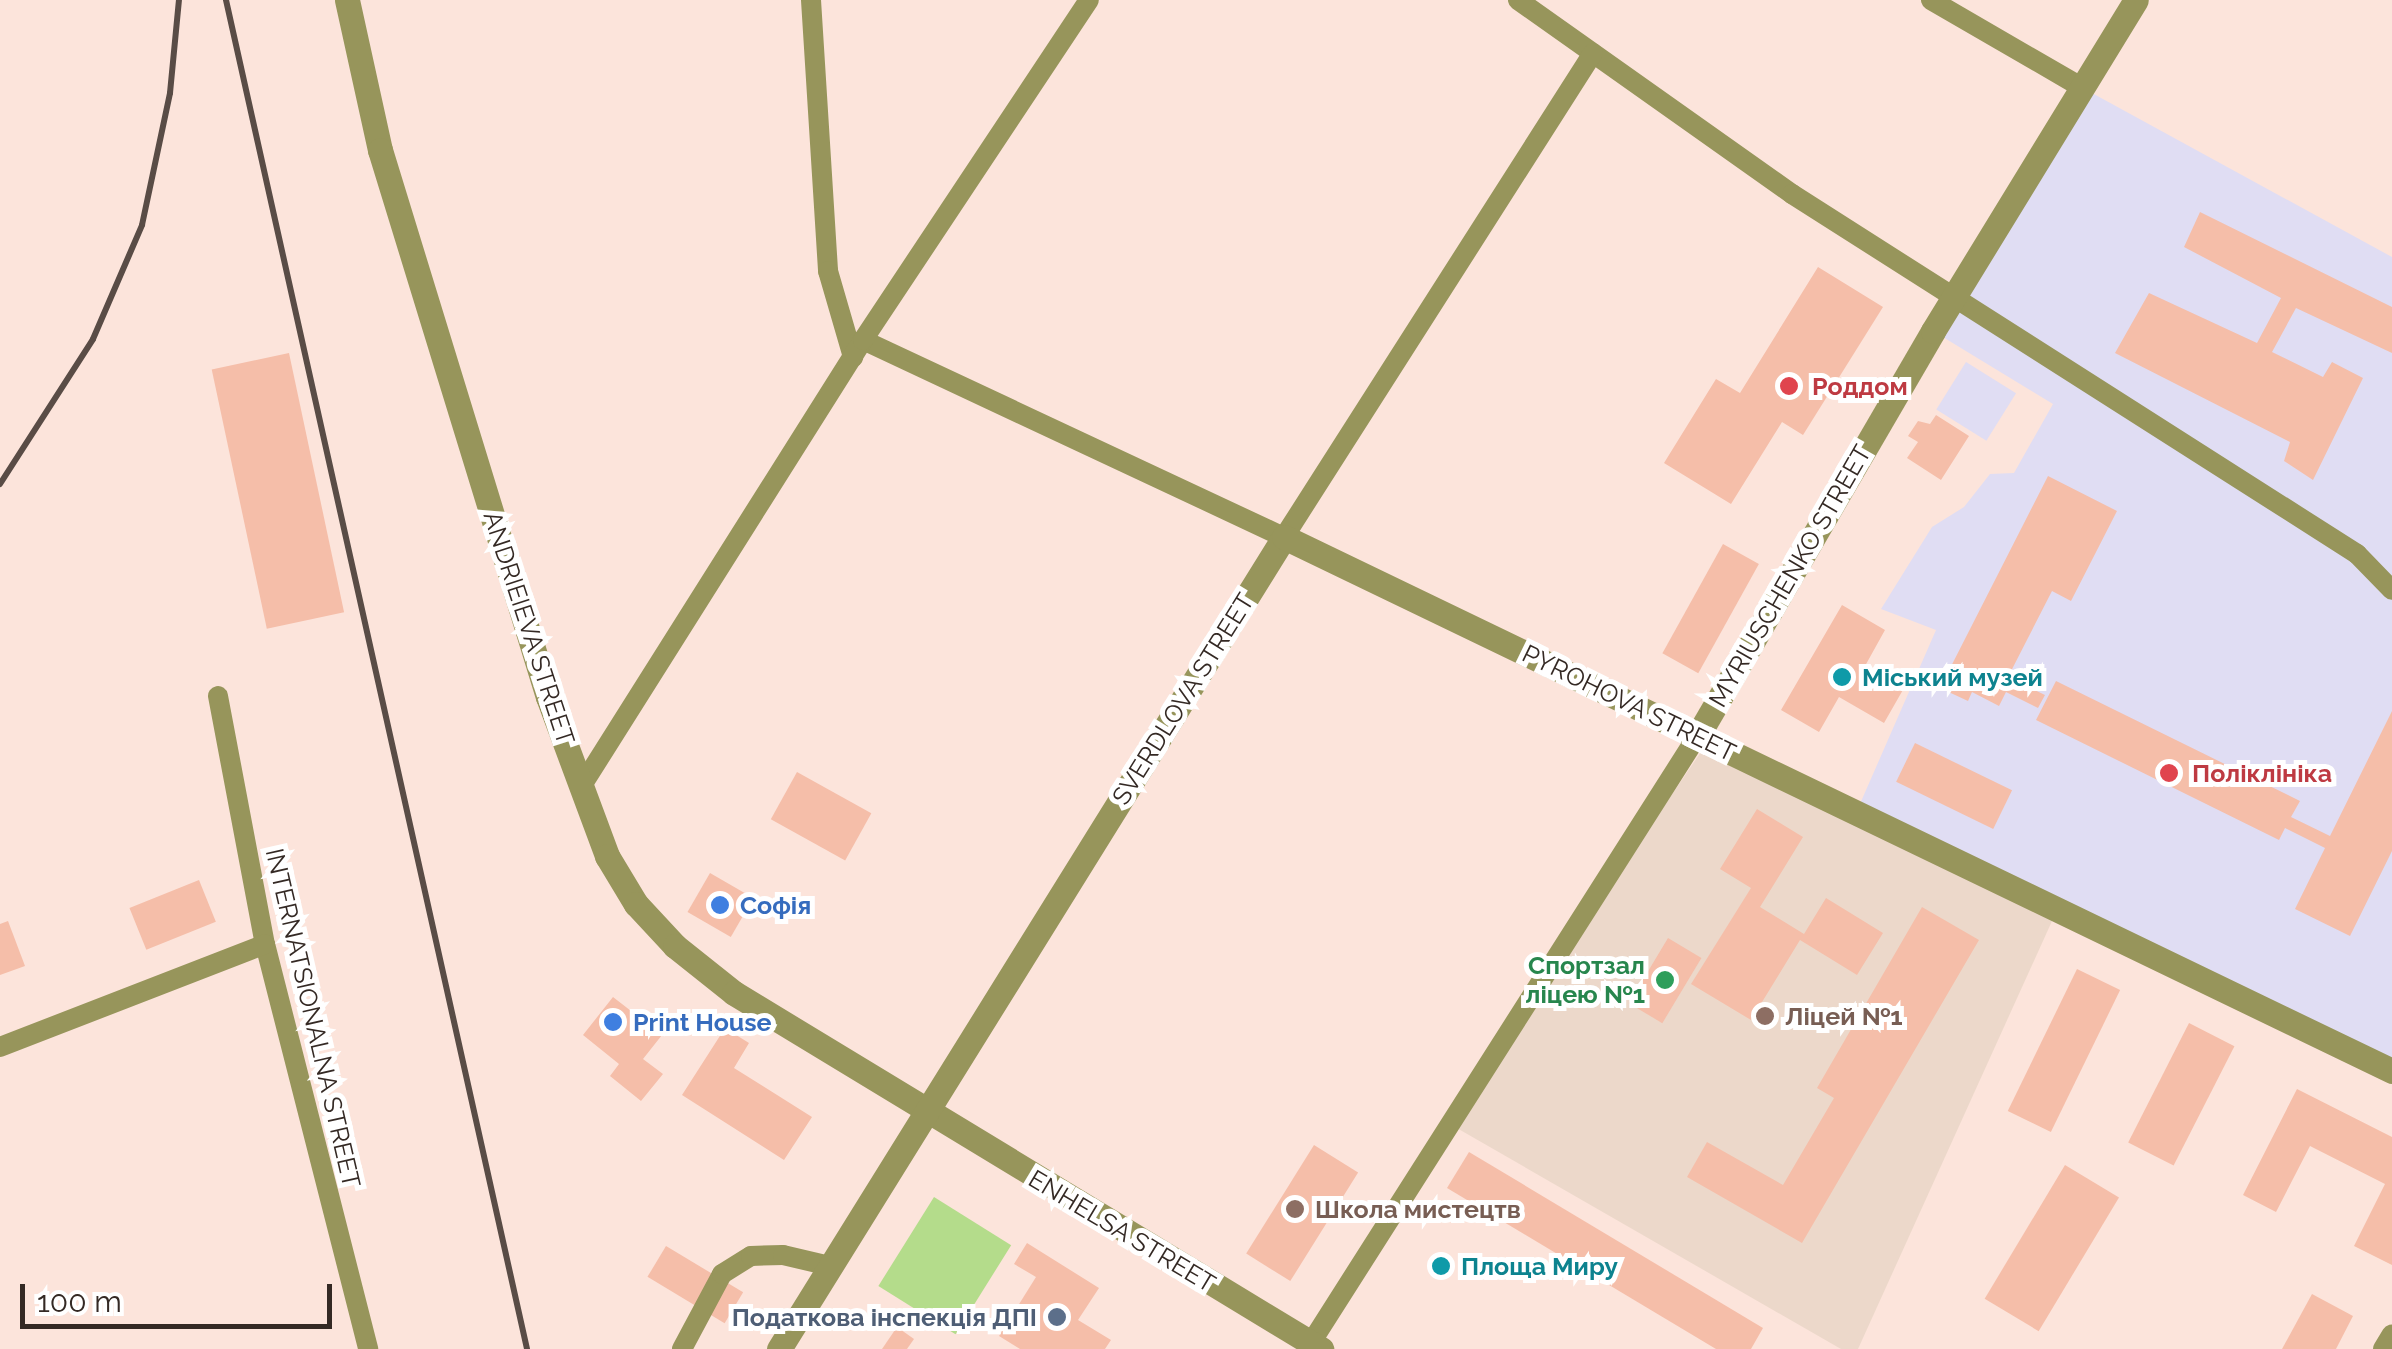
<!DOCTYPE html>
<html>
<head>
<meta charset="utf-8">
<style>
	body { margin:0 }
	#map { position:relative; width:2392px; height:1349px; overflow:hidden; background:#fce4db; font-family:Raleway,sans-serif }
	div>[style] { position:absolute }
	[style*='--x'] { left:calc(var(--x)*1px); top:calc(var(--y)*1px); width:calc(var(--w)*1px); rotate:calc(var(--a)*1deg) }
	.education>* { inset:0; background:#ecd8ca }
	.medical>* { inset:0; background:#e0ddf3; transform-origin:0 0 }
	.green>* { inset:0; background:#b4dc8b; transform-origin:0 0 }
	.building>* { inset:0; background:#f5bea9; transform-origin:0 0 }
	.minor>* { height:20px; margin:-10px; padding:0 10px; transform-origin:10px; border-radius:10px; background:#97955b }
	.tertiary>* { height:25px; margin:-12.5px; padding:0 12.5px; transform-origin:12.5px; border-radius:12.5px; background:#97955b }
	.rail>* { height:6px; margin:-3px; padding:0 3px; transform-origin:3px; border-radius:3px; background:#594c46 }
	.dots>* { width:28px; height:28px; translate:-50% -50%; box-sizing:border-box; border:5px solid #fff; border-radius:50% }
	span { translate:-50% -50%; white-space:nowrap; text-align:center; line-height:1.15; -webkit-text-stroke:10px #fff; paint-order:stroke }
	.health-label { font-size:25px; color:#be3a42; font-weight:700 }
	.left { translate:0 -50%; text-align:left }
	.street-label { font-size:25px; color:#342924 }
	.culture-label { font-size:25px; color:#0d838f; font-weight:700 }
	.shop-label { font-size:25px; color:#366cbe; font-weight:700 }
	.leisure-label { font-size:25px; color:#27864d; font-weight:700 }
	.right { translate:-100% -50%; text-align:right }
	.education-label { font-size:25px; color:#785e54; font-weight:700 }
	.service-label { font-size:25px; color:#4e5e75; font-weight:700 }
	.scale { position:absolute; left:20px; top:1284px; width:312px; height:45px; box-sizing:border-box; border:5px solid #342924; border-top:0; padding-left:12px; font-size:30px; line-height:35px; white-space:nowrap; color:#342924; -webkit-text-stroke:8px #fff; paint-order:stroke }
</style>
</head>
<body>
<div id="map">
	<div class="education">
		<div style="clip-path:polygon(1705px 746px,2057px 910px,1858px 1349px,1841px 1349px,1448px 1123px)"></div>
	</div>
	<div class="medical">
		<div style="clip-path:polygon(2081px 87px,2392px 257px,2392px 1072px,1856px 813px,1936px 630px,1881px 609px,1932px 527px,1964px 507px,1990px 474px,2014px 473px,2053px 404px,1933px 331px)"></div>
		<div style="left:1966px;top:362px;width:59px;height:56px;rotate:32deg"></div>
	</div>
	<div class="green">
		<div style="left:934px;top:1197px;width:91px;height:105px;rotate:32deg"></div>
	</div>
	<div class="building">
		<div style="clip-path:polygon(2200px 212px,2392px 307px,2392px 353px,2296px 308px,2272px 352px,2323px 377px,2332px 362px,2363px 378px,2313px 480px,2284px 461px,2290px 442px,2115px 353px,2149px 293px,2257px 343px,2281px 298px,2184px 247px)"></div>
		<div style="clip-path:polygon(1818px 267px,1883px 307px,1803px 435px,1782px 422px,1731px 504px,1664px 463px,1716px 379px,1740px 393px)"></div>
		<div style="left:289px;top:353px;width:265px;height:79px;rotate:78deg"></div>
		<div style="clip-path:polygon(1936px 415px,1969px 436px,1941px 480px,1907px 458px,1918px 442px,1908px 436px,1918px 421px,1930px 424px)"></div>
		<div style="clip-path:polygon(2048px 476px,2117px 511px,2071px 601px,2052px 591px,2008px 677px,2045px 695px,2038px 708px,2006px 692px,1999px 706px,1972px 692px,1968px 701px,1940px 688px)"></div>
		<div style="left:1723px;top:544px;width:41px;height:125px;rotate:29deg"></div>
		<div style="clip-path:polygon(1842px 605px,1885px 630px,1865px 666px,1904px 688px,1884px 723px,1839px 697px,1819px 732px,1781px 710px)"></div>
		<div style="clip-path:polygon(2056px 681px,2300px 801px,2291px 817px,2330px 836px,2392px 711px,2392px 851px,2350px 936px,2295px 909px,2325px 848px,2285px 828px,2279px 840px,2036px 720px)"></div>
		<div style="left:1915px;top:743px;width:108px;height:43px;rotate:26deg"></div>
		<div style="left:797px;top:772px;width:85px;height:54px;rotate:29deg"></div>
		<div style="clip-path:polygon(1757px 809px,1803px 837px,1760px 907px,1804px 934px,1826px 898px,1883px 933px,1857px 975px,1800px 940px,1751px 1020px,1691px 984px,1751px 888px,1720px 869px)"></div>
		<div style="left:710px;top:873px;width:50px;height:45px;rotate:30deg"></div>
		<div style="left:199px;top:880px;width:45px;height:75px;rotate:68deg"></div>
		<div style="clip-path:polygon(1922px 907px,1979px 940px,1802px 1243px,1687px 1177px,1707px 1142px,1783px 1185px,1834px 1098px,1817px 1088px)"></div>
		<div style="clip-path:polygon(8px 921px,25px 966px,0 975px,0 924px)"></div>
		<div style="left:1668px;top:938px;width:39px;height:76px;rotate:31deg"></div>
		<div style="left:2077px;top:969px;width:48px;height:158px;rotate:26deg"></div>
		<div style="clip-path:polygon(613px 997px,662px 1035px,643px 1059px,663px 1074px,641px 1101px,610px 1076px,619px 1064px,583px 1035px)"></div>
		<div style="left:2189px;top:1023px;width:51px;height:134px;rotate:27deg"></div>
		<div style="clip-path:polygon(725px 1028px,749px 1043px,734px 1068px,812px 1117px,784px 1160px,682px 1095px)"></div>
		<div style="clip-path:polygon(2297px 1089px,2392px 1137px,2392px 1265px,2354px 1246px,2385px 1184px,2310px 1146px,2276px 1212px,2243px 1195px)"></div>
		<div style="left:1314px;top:1145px;width:52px;height:128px;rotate:32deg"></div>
		<div style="clip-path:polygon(1469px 1152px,1763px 1328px,1751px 1349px,1716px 1349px,1447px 1188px)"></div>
		<div style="left:2065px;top:1165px;width:63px;height:156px;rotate:31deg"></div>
		<div style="clip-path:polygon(1027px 1243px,1099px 1288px,1078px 1320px,1111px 1340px,1105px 1349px,1020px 1349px,999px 1336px,1036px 1277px,1014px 1264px)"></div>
		<div style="left:666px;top:1246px;width:90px;height:36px;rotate:31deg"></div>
		<div style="clip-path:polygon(2312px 1294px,2353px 1316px,2336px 1349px,2282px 1349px)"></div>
		<div style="clip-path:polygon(897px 1327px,914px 1339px,907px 1349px,882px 1349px)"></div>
	</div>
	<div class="minor">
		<div style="--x:811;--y:0;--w:272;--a:86.4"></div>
		<div style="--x:828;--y:271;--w:90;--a:73.8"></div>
		<div style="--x:1518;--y:0;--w:336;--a:35.3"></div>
		<div style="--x:1792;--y:194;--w:670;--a:32.5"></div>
		<div style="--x:2357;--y:554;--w:50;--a:45.8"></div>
		<div style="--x:1931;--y:0;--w:173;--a:30.1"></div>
		<div style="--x:863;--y:340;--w:465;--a:25.1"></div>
		<div style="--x:1284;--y:537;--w:574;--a:-57.44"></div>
		<div style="--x:218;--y:696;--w:252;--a:79.3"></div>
		<div style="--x:265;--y:944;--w:418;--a:75.7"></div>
		<div style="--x:581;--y:787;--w:529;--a:-57.75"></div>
		<div style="--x:863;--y:340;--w:408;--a:-56.4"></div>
		<div style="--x:0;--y:1047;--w:284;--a:-21.2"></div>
		<div style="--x:682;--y:1349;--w:85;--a:-61.9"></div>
		<div style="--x:722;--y:1274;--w:34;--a:-32"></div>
		<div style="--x:751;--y:1256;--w:32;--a:-2"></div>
		<div style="--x:783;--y:1255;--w:48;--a:13.2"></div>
		<div style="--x:1307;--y:1349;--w:728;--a:-57.51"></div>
		<div style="--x:2383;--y:1349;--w:17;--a:-59"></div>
	</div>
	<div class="tertiary">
		<div style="--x:347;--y:0;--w:154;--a:77.6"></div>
		<div style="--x:380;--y:150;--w:572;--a:72.93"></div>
		<div style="--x:548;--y:697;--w:170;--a:69.6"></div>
		<div style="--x:607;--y:856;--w:56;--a:58.9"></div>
		<div style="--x:636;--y:904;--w:57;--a:47.1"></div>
		<div style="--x:675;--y:946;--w:75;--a:38.5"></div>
		<div style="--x:734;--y:993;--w:687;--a:31.24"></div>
		<div style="--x:1698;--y:735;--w:467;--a:-59.8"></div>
		<div style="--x:1933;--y:331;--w:388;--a:-58.5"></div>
		<div style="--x:779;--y:1349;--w:956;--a:-58.12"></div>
		<div style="--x:1284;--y:537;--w:1230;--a:25.73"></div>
	</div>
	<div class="rail">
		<div style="--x:226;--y:0;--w:1382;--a:77.42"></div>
		<div style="--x:0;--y:484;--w:172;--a:-57.3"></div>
		<div style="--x:93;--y:339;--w:124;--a:-66.7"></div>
		<div style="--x:142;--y:225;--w:135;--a:-78"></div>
		<div style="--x:170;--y:93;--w:93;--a:-84.5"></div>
	</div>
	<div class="dots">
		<div style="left:1789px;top:386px;background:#e0444e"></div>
		<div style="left:1842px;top:677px;background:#0f9aa8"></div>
		<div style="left:2169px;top:773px;background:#e0444e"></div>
		<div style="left:720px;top:905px;background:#3f7fe0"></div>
		<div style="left:1665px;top:980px;background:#2e9e5b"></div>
		<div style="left:1765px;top:1016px;background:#8d6e63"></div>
		<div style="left:613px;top:1022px;background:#3f7fe0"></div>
		<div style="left:1295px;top:1209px;background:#8d6e63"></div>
		<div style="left:1441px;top:1266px;background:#0f9aa8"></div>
		<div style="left:1057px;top:1317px;background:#5c6f8a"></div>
	</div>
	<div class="health-label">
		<span class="left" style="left:1812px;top:386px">Роддом</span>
		<span class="left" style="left:2192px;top:773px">Поліклініка</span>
	</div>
	<div class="street-label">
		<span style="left:1790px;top:576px;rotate:-60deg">MYRIUSCHENKO STREET</span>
		<span style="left:529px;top:628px;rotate:72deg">ANDRIEIEVA STREET</span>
		<span style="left:1183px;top:699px;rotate:-58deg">SVERDLOVA STREET</span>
		<span style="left:1629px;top:703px;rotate:26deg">PYROHOVA STREET</span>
		<span style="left:313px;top:1018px;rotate:77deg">INTERNATSIONALNA STREET</span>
		<span style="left:1122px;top:1231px;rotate:31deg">ENHELSA STREET</span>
	</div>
	<div class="culture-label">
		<span class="left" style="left:1862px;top:677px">Міський музей</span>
		<span class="left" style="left:1461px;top:1266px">Площа Миру</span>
	</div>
	<div class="shop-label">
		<span class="left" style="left:740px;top:905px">Софія</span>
		<span class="left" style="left:633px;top:1022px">Print House</span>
	</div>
	<div class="leisure-label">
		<span class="right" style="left:1645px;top:980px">Спортзал<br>ліцею №1</span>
	</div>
	<div class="education-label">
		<span class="left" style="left:1785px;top:1016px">Ліцей №1</span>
		<span class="left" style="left:1315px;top:1209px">Школа мистецтв</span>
	</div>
	<div class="service-label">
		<span class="right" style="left:1037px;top:1317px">Податкова інспекція ДПІ</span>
	</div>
	<div class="scale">100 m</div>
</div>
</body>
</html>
